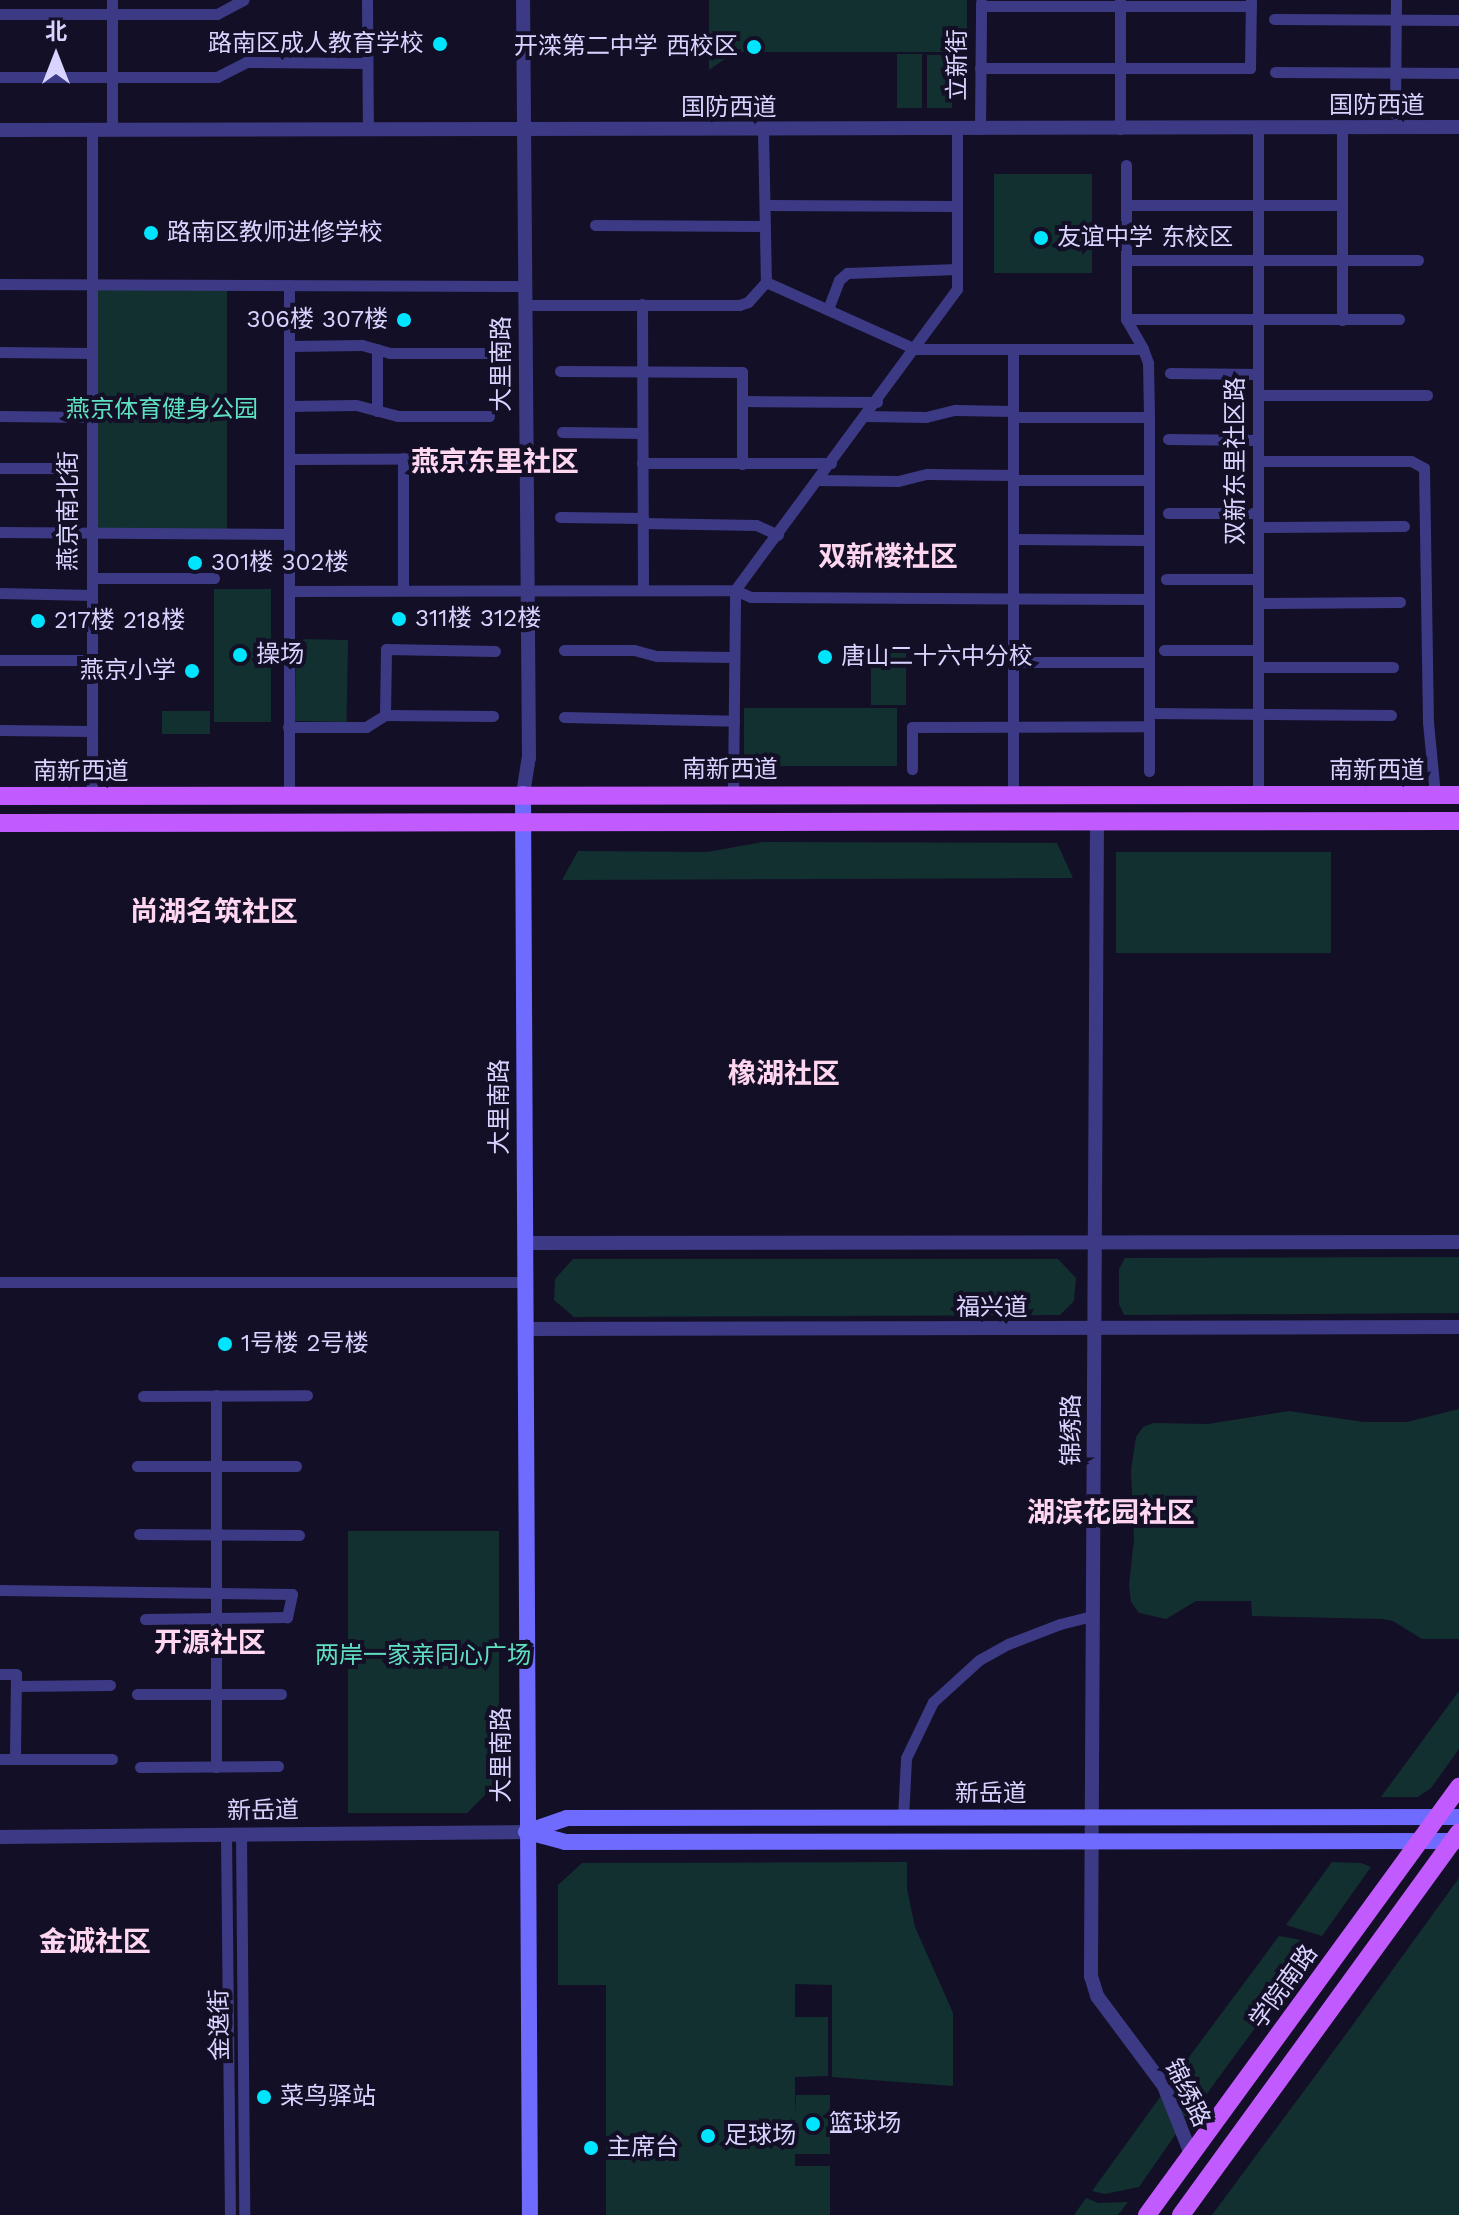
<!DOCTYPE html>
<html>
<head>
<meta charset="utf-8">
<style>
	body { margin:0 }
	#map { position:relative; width:1459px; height:2215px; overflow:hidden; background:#130f26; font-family:"Work Sans","Noto Sans SC",sans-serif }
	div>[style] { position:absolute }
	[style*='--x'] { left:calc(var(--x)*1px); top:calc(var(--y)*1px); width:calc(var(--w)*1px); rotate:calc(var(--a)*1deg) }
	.green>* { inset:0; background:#12302f; transform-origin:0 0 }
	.minor>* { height:11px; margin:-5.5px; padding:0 5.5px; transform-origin:5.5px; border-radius:5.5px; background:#3d3a85 }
	.tertiary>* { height:14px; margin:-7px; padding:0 7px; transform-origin:7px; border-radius:7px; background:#3d3a85 }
	.secondary>* { height:16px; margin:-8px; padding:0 8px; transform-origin:8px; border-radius:8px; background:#6f6bff }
	.primary>* { height:18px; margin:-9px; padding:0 9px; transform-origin:9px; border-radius:9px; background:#c25bff }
	.dots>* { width:22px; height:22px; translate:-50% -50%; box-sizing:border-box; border:4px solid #130f26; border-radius:50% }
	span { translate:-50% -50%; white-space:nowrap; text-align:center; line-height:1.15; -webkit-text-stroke:8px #130f26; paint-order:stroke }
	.poi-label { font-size:24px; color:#d9d4ff }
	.right { translate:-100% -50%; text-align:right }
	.left { translate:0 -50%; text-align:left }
	.street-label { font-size:24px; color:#d9d4ff }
	.park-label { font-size:24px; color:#5fe0c0 }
	.quarter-label { font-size:28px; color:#ffd6f0; font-weight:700 }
	.north { position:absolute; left:16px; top:16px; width:80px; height:80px; -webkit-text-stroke:6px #130f26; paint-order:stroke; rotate:0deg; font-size:22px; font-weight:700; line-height:32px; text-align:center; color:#d9d4ff }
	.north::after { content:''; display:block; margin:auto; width:28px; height:36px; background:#d9d4ff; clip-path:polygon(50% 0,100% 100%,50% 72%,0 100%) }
</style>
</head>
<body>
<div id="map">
	<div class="green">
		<div style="clip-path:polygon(709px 0,967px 0,967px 52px,735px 52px,709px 70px)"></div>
		<div style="left:922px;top:54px;width:54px;height:25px;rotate:90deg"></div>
		<div style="left:927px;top:55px;width:25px;height:53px"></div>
		<div style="left:994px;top:174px;width:98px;height:99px"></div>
		<div style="left:97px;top:290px;width:130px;height:240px"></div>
		<div style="left:214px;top:589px;width:57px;height:133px"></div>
		<div style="left:296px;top:639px;width:52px;height:82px;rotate:1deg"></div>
		<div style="left:906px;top:652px;width:53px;height:35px;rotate:90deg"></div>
		<div style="left:744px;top:708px;width:153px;height:58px"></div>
		<div style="left:162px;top:711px;width:48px;height:23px"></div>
		<div style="clip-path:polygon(763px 842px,1057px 843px,1073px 878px,562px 880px,578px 851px,707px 852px)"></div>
		<div style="left:1116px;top:852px;width:215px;height:101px"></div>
		<div style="clip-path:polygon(1459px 1257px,1459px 1313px,1124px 1315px,1119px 1304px,1119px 1269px,1125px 1258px)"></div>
		<div style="clip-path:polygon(573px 1259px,1058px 1259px,1076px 1278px,1074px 1301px,1060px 1315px,574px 1317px,554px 1300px,555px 1279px)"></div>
		<div style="clip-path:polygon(1459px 1409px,1459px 1639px,1422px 1639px,1393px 1621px,1382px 1619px,1252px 1616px,1251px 1601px,1196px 1601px,1166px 1619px,1139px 1613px,1131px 1602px,1129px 1585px,1134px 1539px,1131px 1470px,1136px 1437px,1143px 1427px,1153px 1423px,1208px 1424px,1289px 1411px,1364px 1422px,1407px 1422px)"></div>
		<div style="clip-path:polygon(348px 1531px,499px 1531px,499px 1781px,467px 1813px,348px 1813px)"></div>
		<div style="clip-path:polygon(1459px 1691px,1459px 1749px,1431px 1788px,1418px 1797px,1381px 1797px)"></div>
		<div style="clip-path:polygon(907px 1862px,907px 1889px,915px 1927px,953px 2013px,953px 2086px,832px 2077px,832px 1985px,795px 1984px,795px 2017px,828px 2017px,828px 2076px,795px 2077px,795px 2115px,796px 2095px,830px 2095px,830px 2154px,795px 2154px,795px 2166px,830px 2166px,830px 2215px,606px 2215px,606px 1985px,558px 1985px,558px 1885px,582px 1863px)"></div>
		<div style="clip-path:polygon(1332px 1862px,1361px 1863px,1371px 1867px,1322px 1936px,1286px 1925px)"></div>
		<div style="clip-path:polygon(1459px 1878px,1459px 2215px,1212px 2215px,1341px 2041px)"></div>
		<div style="clip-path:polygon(1279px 1936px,1301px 1940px,1309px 1954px,1184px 2125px,1169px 2084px)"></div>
		<div style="clip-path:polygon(1163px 2093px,1178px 2131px,1139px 2187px,1105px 2194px,1092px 2191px)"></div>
		<div style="clip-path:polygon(1086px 2198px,1098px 2203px,1128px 2202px,1118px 2215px,1074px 2215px)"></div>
	</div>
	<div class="minor">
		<div style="--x:112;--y:0;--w:130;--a:90"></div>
		<div style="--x:367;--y:0;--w:130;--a:89.6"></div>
		<div style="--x:1120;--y:1;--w:128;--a:90"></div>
		<div style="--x:981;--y:6;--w:270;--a:0"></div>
		<div style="--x:0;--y:14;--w:217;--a:0"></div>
		<div style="--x:217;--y:14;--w:30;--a:-28"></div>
		<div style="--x:1274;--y:19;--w:185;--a:0.3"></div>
		<div style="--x:980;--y:68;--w:270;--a:0"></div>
		<div style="--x:1250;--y:68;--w:68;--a:-89.2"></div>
		<div style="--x:1275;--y:72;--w:184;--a:0.3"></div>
		<div style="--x:0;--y:77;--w:217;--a:0"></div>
		<div style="--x:217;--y:77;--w:33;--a:-27"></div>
		<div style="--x:246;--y:62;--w:121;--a:0.5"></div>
		<div style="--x:1395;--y:114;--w:114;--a:-89.5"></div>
		<div style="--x:763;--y:129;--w:153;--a:88.9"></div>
		<div style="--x:766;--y:282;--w:163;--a:24.2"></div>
		<div style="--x:915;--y:349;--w:228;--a:0"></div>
		<div style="--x:1143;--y:349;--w:15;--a:70"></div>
		<div style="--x:1148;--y:363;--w:54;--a:88.9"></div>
		<div style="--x:1149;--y:417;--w:354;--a:90"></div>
		<div style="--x:980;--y:129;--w:127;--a:-89.5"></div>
		<div style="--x:92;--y:130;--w:666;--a:90"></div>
		<div style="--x:1126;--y:165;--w:154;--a:90"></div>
		<div style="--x:1126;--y:319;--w:34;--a:60"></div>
		<div style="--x:765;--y:205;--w:192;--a:0.3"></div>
		<div style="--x:1126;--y:205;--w:216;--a:0"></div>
		<div style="--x:595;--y:225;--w:170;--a:0.3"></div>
		<div style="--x:1126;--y:260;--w:292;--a:0"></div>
		<div style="--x:0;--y:284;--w:525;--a:0.22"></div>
		<div style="--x:642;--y:304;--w:285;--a:89.8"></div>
		<div style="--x:525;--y:305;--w:214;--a:0"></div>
		<div style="--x:739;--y:305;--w:9;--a:-18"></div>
		<div style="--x:748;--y:302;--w:27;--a:-48"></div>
		<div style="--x:828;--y:309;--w:31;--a:-69"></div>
		<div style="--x:839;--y:280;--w:11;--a:-41"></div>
		<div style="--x:847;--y:273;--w:110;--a:-2.1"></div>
		<div style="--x:1126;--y:319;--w:273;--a:0"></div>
		<div style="--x:1342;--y:320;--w:192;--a:-90"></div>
		<div style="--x:289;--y:346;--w:73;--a:-0.8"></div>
		<div style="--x:362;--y:345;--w:29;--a:16"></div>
		<div style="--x:390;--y:353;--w:100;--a:0"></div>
		<div style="--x:377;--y:349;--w:62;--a:90"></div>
		<div style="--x:1013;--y:350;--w:445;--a:90"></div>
		<div style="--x:0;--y:352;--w:91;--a:0.6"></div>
		<div style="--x:560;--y:371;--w:182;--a:0.3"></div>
		<div style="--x:742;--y:372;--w:92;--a:90"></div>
		<div style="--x:1170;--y:373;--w:88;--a:0.7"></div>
		<div style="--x:1258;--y:395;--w:169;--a:0"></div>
		<div style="--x:742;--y:401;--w:135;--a:0.4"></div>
		<div style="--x:289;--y:406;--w:67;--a:-0.9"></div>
		<div style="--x:356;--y:405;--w:43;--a:14.7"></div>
		<div style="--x:398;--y:416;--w:91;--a:0"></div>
		<div style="--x:0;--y:416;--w:91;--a:0.6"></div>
		<div style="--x:866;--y:416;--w:60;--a:1"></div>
		<div style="--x:926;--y:417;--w:30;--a:-14"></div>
		<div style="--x:955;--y:410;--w:58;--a:1"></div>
		<div style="--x:1013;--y:417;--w:136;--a:0"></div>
		<div style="--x:562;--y:432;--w:80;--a:0.7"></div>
		<div style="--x:1168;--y:439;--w:90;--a:0.6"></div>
		<div style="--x:403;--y:458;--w:132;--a:90"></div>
		<div style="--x:289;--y:459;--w:234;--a:-0.2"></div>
		<div style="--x:1258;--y:461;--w:153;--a:0"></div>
		<div style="--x:1411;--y:461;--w:15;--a:28"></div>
		<div style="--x:1424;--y:468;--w:254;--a:89.1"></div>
		<div style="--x:1428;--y:722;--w:73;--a:84.5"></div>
		<div style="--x:642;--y:463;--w:189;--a:0"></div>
		<div style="--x:0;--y:468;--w:64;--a:0"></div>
		<div style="--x:818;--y:480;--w:80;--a:0.7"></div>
		<div style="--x:898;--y:481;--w:30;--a:-14"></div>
		<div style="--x:927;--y:474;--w:86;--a:0.7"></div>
		<div style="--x:1013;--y:480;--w:136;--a:0"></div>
		<div style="--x:1168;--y:513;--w:90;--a:0"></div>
		<div style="--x:560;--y:517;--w:83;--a:0.7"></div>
		<div style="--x:643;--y:523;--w:113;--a:1"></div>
		<div style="--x:756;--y:525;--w:24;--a:24"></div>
		<div style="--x:1258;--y:527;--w:146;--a:-0.4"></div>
		<div style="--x:0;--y:532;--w:289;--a:0.4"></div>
		<div style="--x:1013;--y:539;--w:136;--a:0.4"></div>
		<div style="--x:92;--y:578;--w:122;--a:0"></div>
		<div style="--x:1166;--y:579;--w:92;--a:0"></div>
		<div style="--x:289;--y:591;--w:446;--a:-0.1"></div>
		<div style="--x:735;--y:590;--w:17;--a:24"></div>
		<div style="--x:751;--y:597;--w:398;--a:0.3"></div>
		<div style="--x:0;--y:593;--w:92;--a:1.2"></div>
		<div style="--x:1258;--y:603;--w:142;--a:-0.4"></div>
		<div style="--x:564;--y:650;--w:70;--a:0"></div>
		<div style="--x:634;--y:650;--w:24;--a:15"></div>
		<div style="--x:657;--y:656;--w:77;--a:0.7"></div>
		<div style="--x:1164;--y:650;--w:94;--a:0"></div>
		<div style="--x:0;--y:660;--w:92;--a:0"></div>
		<div style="--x:1013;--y:662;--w:136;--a:0"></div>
		<div style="--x:1258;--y:667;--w:135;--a:0"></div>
		<div style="--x:1149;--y:713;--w:242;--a:0.5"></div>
		<div style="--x:385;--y:715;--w:66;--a:-89.1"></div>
		<div style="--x:386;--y:649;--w:109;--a:1.1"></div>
		<div style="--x:564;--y:717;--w:170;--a:1.3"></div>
		<div style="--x:288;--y:727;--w:78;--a:0"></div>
		<div style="--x:366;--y:727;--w:22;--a:-32"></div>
		<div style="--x:385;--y:715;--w:108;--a:0.5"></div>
		<div style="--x:0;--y:730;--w:92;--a:0.6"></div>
		<div style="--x:912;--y:769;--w:42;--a:-90"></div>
		<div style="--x:912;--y:727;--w:237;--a:-0.2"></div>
		<div style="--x:733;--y:794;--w:204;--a:-89.4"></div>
		<div style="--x:735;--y:590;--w:374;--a:-53.6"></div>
		<div style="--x:957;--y:289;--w:160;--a:-90"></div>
		<div style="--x:289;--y:795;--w:510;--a:-90"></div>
		<div style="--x:1258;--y:795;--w:667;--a:-90"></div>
		<div style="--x:0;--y:1282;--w:524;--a:0"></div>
		<div style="--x:216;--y:1395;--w:372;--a:90"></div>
		<div style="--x:143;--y:1396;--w:164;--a:-0.3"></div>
		<div style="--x:137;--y:1466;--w:159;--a:0"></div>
		<div style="--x:139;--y:1534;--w:160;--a:0.4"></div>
		<div style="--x:0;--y:1590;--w:292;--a:0.8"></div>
		<div style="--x:292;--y:1594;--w:24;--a:102"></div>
		<div style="--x:287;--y:1617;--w:142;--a:179.2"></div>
		<div style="--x:0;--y:1674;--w:16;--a:0"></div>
		<div style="--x:16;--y:1674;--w:85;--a:90.7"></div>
		<div style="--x:16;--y:1686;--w:94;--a:-0.6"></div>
		<div style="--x:137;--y:1694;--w:144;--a:0"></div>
		<div style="--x:0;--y:1759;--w:112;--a:0"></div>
		<div style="--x:140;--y:1767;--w:138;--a:-0.4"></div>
		<div style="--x:903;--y:1818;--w:60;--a:-87.1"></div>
		<div style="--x:906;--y:1758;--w:62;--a:-64.3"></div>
		<div style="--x:933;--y:1702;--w:62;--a:-42.4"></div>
		<div style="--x:979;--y:1660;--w:33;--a:-29"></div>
		<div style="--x:1008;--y:1644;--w:56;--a:-21"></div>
		<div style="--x:1060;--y:1624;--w:34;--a:-14"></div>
		<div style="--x:226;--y:1835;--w:380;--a:89.4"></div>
		<div style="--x:241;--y:1835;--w:380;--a:89.5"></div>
	</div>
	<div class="tertiary">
		<div style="--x:0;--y:130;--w:1459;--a:-0.12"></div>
		<div style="--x:523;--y:794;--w:36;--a:-81"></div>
		<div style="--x:529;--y:758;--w:758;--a:-90.45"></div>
		<div style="--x:1097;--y:821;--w:1155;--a:90.3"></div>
		<div style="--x:1091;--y:1976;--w:21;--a:73"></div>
		<div style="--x:1097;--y:1996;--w:112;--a:53.3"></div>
		<div style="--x:1164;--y:2086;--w:73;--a:68.3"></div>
		<div style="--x:525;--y:1243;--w:934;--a:-0.06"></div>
		<div style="--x:525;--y:1329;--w:934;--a:-0.12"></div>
		<div style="--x:0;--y:1837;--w:526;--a:-0.54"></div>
	</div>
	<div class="secondary">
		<div style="--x:523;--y:794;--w:1421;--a:89.72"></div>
		<div style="--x:526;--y:1832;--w:43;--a:-18.9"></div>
		<div style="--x:567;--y:1818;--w:892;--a:-0.06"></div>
		<div style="--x:528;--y:1832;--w:38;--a:15"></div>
		<div style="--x:565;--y:1842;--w:894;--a:-0.06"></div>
	</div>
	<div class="primary">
		<div style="--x:0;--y:796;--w:1459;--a:-0.04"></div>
		<div style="--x:0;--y:823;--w:1459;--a:-0.08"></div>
		<div style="--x:1147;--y:2215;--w:530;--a:-53.91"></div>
		<div style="--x:1181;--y:2215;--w:473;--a:-54"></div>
	</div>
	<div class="dots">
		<div style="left:440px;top:44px;background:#00e5ff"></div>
		<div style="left:754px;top:47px;background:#00e5ff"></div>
		<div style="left:151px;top:233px;background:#00e5ff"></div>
		<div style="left:1041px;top:238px;background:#00e5ff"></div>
		<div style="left:404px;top:320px;background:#00e5ff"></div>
		<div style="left:195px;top:563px;background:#00e5ff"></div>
		<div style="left:399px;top:619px;background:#00e5ff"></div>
		<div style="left:38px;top:621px;background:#00e5ff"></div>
		<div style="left:240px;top:655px;background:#00e5ff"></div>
		<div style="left:825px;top:657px;background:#00e5ff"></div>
		<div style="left:192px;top:671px;background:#00e5ff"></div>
		<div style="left:225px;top:1344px;background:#00e5ff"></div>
		<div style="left:264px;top:2097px;background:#00e5ff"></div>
		<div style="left:813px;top:2124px;background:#00e5ff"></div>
		<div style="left:708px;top:2136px;background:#00e5ff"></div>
		<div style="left:591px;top:2148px;background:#00e5ff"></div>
	</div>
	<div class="poi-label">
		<span class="right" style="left:424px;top:44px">路南区成人教育学校</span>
		<span class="right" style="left:738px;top:47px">开滦第二中学 西校区</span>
		<span class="left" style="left:167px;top:233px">路南区教师进修学校</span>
		<span class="left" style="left:1057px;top:238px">友谊中学 东校区</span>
		<span class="right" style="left:388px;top:320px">306楼 307楼</span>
		<span class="left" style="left:211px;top:563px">301楼 302楼</span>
		<span class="left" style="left:415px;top:619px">311楼 312楼</span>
		<span class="left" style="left:54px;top:621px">217楼 218楼</span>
		<span class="left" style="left:256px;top:655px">操场</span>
		<span class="left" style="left:841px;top:657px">唐山二十六中分校</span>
		<span class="right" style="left:176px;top:671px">燕京小学</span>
		<span class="left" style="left:241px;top:1344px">1号楼 2号楼</span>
		<span class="left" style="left:280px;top:2097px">菜鸟驿站</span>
		<span class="left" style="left:829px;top:2124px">篮球场</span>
		<span class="left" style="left:724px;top:2136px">足球场</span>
		<span class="left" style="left:607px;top:2148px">主席台</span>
	</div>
	<div class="street-label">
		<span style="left:958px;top:65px;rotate:-90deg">立新街</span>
		<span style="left:1377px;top:106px">国防西道</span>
		<span style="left:729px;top:108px">国防西道</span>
		<span style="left:502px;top:364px;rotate:-90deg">大里南路</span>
		<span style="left:1236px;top:461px;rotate:-90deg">双新东里社区路</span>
		<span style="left:69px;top:511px;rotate:-90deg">燕京南北街</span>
		<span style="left:730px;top:770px">南新西道</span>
		<span style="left:1377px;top:771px">南新西道</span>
		<span style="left:81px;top:772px">南新西道</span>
		<span style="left:500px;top:1107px;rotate:-90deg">大里南路</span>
		<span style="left:992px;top:1308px">福兴道</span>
		<span style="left:1072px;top:1430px;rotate:-90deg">锦绣路</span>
		<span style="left:502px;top:1755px;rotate:-90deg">大里南路</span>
		<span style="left:991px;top:1794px">新岳道</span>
		<span style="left:263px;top:1811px;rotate:-1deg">新岳道</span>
		<span style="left:1284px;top:1987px;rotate:-54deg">学院南路</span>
		<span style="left:220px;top:2025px;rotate:-91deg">金逸街</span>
		<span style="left:1187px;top:2093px;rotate:64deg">锦绣路</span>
	</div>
	<div class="park-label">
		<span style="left:162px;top:410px">燕京体育健身公园</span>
		<span style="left:423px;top:1656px">两岸一家亲同心广场</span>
	</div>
	<div class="quarter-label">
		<span style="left:495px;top:462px">燕京东里社区</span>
		<span style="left:888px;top:557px">双新楼社区</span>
		<span style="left:214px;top:912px">尚湖名筑社区</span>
		<span style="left:784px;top:1074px">橡湖社区</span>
		<span style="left:1111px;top:1513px">湖滨花园社区</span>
		<span style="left:210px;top:1643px">开源社区</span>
		<span style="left:95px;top:1942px">金诚社区</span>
	</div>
	<div class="north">北</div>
</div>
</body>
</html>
